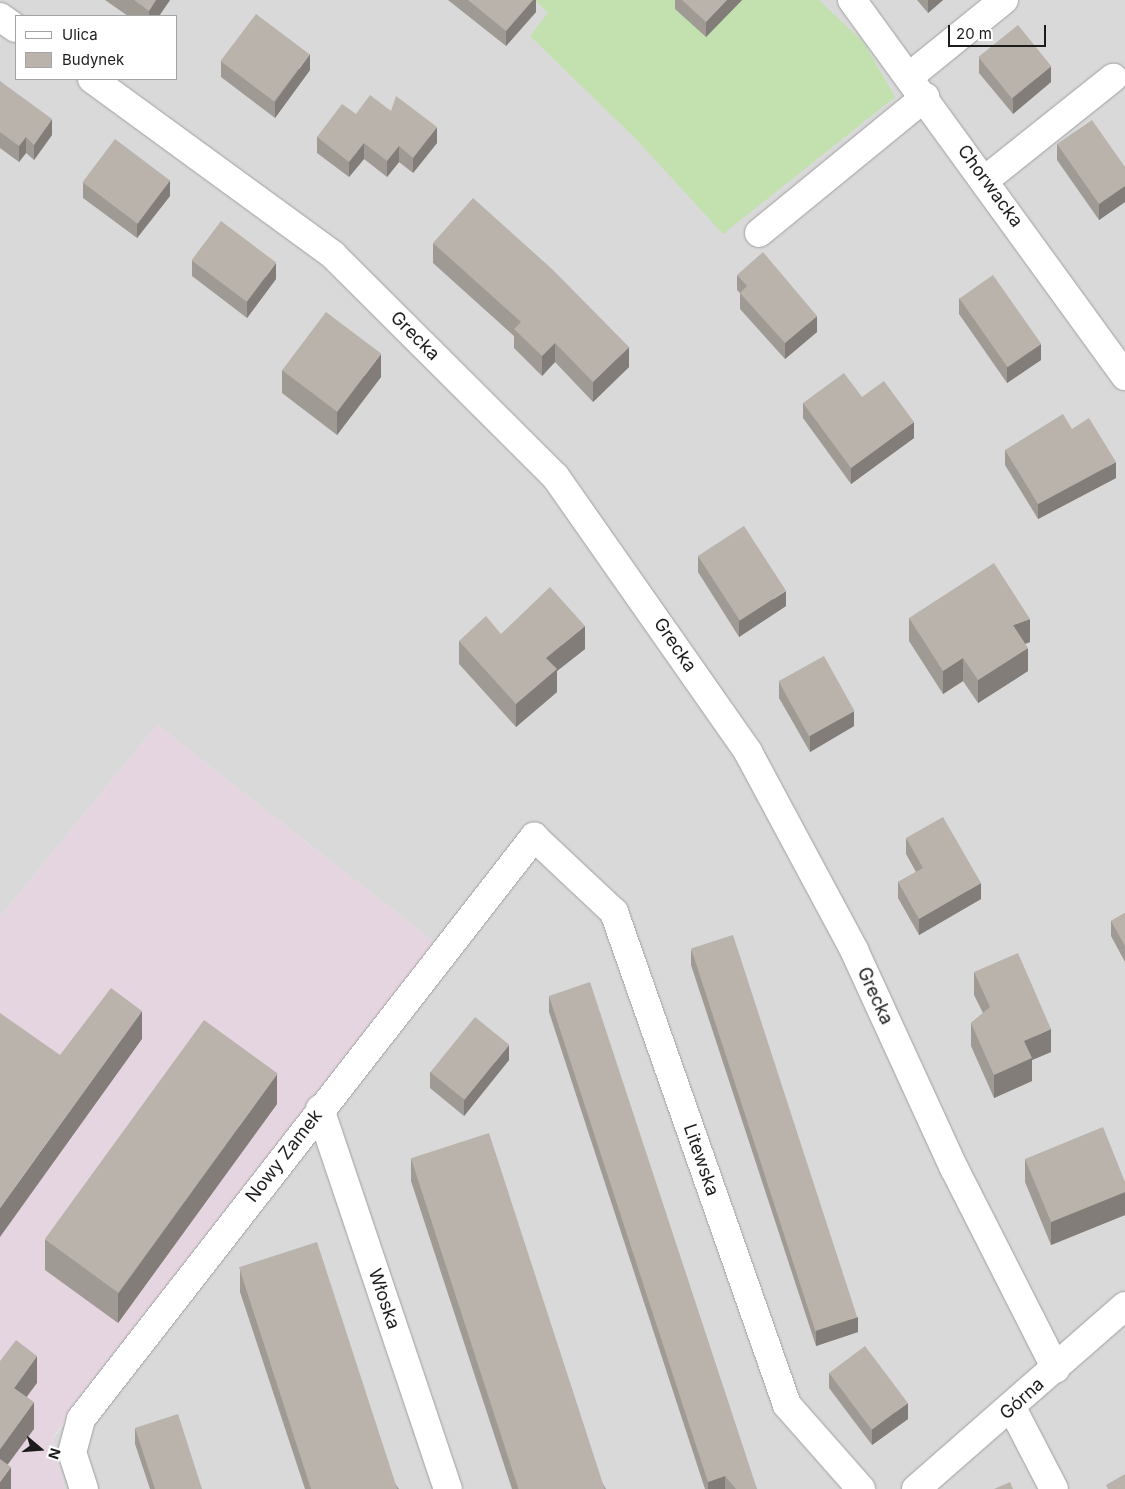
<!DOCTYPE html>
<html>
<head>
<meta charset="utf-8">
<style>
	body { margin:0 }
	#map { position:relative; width:1125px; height:1489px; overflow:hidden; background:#eceae3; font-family:Inter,sans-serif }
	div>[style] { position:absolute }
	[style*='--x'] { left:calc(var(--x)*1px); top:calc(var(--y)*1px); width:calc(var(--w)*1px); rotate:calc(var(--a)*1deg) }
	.residential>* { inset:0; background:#dad9d9 }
	.industrial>* { inset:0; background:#e5d5e0 }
	.grass>* { inset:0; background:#c2e1ae }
	.roads { filter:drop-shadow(0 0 1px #a0a0a0) drop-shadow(0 0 1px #a0a0a0) }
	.minor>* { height:28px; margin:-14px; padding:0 14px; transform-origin:14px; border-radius:14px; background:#fff }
	.wall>* { inset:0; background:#9f9a94 }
	.shaded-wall>* { inset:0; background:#827d78 }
	.building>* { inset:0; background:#b9b3ac; transform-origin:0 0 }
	span { translate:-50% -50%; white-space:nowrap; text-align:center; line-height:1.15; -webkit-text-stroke:4px #fff; paint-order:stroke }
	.street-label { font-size:18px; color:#1c1c1c }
	.legend { position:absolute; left:15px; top:15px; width:162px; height:65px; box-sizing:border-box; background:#fff; border:1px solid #a4a4a4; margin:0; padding:6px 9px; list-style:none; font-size:15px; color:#1c1c1c }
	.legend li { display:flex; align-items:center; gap:10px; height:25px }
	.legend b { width:25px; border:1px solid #a4a4a4 }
	.north { position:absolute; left:15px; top:1424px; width:50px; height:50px; -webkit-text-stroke:4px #fff; paint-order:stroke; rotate:108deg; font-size:14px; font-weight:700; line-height:20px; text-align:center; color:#1c1c1c }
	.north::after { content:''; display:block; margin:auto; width:18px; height:22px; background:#1c1c1c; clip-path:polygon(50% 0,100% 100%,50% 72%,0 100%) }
	.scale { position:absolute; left:948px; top:25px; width:98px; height:22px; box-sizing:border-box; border:2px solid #1c1c1c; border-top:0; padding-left:6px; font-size:15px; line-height:18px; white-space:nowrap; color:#1c1c1c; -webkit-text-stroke:4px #fff; paint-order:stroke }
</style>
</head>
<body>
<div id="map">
	<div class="residential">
		<div style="clip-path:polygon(evenodd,0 0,1125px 0,1125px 1489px,65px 1489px,53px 1438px,434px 942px,157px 725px,0 917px,0 0,16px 16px,176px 16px,176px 79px,16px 79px,16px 16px)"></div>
	</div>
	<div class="industrial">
		<div style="clip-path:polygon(157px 725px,434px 942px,53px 1437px,65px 1489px,0 1489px,0 917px)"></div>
	</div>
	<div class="grass">
		<div style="clip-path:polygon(535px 0,819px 0,864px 43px,895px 97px,723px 234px,636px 139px,530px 36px,548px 13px)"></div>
	</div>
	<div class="roads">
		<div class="minor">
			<div style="--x:852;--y:0;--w:465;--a:54"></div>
			<div style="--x:0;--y:17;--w:19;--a:35"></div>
			<div style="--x:910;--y:76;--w:121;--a:-39"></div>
			<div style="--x:92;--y:79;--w:298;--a:36.1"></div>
			<div style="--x:333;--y:255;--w:313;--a:44.9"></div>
			<div style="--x:555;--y:476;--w:337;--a:55"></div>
			<div style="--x:748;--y:752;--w:225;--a:61.8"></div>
			<div style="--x:854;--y:950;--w:240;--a:65.4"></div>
			<div style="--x:954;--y:1168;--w:225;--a:63.1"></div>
			<div style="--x:985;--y:180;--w:164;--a:-38.6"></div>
			<div style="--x:759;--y:233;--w:215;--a:-39.3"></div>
			<div style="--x:320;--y:1109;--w:401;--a:71.4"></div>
			<div style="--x:1012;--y:1408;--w:91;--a:62.6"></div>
			<div style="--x:84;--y:1489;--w:38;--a:-108"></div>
			<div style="--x:72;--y:1453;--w:35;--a:-75"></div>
			<div style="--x:81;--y:1419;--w:738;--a:-52.1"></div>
			<div style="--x:534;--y:837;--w:110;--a:43.2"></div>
			<div style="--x:614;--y:912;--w:522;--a:70.66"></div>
			<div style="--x:787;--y:1405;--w:112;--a:48.6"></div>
			<div style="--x:916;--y:1489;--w:278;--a:-41.2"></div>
		</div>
	</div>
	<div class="wall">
		<div style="clip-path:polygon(105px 0,170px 0,159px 16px,128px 16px)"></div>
		<div style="clip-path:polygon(448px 0,536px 0,536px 12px,506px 46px)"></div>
		<div style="clip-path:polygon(675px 0,742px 0,706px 37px,675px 9px)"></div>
		<div style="clip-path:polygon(917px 0,943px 0,928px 13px)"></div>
		<div style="clip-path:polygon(979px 58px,1051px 82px,1013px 114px,979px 73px)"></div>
		<div style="clip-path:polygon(221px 61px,310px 70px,275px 118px,221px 77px)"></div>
		<div style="clip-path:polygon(0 81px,52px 135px,34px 160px,26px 153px,19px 162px,0 148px)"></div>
		<div style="clip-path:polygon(391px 111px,437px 143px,413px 173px,399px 162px,387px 177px,364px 159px,349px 177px,317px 153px,317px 137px,356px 114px)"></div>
		<div style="clip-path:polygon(1057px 144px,1125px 167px,1125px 202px,1099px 220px,1057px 160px)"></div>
		<div style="clip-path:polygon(83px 182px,170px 196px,137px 238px,83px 198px)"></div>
		<div style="clip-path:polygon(433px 243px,629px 367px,593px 402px,555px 362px,542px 376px,514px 348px,514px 336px,433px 263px)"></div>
		<div style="clip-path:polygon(192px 260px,276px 279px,247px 318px,192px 276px)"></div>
		<div style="clip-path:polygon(737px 275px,817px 332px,785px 359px,740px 309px,740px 293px,737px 290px)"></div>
		<div style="clip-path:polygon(959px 298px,1041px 360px,1007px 383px,959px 314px)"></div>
		<div style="clip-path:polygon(282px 370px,381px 377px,337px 435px,282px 393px)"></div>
		<div style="clip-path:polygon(862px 397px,914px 438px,851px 484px,803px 418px,803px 403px)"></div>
		<div style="clip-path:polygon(1072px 429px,1116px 478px,1038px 519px,1005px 465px,1005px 450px)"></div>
		<div style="clip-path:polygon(698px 556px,786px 606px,739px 637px,698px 572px)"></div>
		<div style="clip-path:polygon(909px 618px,1030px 642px,1025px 644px,1028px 671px,978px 703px,963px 681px,943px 694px,909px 641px)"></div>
		<div style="clip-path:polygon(501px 634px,585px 649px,557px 671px,557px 692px,516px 727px,459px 664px,459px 641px)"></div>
		<div style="clip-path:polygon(779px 682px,854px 726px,810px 752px,779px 698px)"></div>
		<div style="clip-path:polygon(906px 838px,981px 899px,919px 935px,898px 898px,898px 882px,916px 872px,906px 854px)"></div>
		<div style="clip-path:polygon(1125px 913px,1125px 962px,1111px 936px,1111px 921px)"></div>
		<div style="clip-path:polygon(691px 949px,858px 1332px,816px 1346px,691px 965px)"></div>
		<div style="clip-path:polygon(974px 972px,1051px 1052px,1032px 1060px,1032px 1081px,994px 1098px,971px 1046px,971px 1023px,983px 1013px,974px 995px)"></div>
		<div style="clip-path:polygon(549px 996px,757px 1489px,705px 1489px,549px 1012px)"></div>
		<div style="clip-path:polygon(509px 1060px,464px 1116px,430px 1088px,430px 1072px)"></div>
		<div style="clip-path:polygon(277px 1104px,118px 1323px,45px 1270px,45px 1240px)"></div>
		<div style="clip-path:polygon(411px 1158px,606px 1489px,512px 1489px,411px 1181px)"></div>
		<div style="clip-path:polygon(1025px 1159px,1125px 1182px,1125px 1215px,1051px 1245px,1025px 1182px)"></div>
		<div style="clip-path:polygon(240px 1269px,399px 1489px,305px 1489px,240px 1292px)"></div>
		<div style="clip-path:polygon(829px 1373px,908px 1419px,872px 1445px,829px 1388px)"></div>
		<div style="clip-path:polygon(135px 1428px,202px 1489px,150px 1489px,135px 1444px)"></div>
	</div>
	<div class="shaded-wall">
		<div style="clip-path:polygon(156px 0,170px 0,159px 16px,149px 16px,149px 11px)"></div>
		<div style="clip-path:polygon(533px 0,536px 0,536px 12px,506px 46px,506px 31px)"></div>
		<div style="clip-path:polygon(727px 0,742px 0,706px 37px,706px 22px)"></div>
		<div style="clip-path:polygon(928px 0,943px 0,928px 13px)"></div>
		<div style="clip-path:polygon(310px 54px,310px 70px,275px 118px,275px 102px)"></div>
		<div style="clip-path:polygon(1051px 66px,1051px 82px,1013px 114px,1013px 98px)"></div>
		<div style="clip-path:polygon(52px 119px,52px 135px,34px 160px,34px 145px)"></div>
		<div style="clip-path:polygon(437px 127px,437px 143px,413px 173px,413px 158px)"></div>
		<div style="clip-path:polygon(26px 137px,26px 153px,19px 162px,19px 146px)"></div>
		<div style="clip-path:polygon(364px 143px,364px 159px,349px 177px,349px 162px)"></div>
		<div style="clip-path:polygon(399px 146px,399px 162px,387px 177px,387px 161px)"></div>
		<div style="clip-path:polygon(170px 180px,170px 196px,137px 238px,137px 222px)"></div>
		<div style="clip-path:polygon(1125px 186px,1125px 202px,1099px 220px,1099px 204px)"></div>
		<div style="clip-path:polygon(276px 263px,276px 279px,247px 318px,247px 302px)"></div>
		<div style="clip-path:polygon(817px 316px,817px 332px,785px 359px,785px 343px)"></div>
		<div style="clip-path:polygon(555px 343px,555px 362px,542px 376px,542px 356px)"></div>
		<div style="clip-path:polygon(1041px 344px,1041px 360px,1007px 383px,1007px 367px)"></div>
		<div style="clip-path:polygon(629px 347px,629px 367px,593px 402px,593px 382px)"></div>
		<div style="clip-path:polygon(381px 354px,381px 377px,337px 435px,337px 412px)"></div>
		<div style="clip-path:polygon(914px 422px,914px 438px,851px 484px,851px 468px)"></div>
		<div style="clip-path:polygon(1116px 462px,1116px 478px,1038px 519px,1038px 504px)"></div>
		<div style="clip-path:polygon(786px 591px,786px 606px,739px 637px,739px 621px)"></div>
		<div style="clip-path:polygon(1030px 619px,1030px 642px,1013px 648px,1013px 625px)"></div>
		<div style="clip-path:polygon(585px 626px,585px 649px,557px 671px,557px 692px,516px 727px,516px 704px,546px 658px)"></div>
		<div style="clip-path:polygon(1028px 648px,1028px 671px,978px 703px,978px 680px)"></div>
		<div style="clip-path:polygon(963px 658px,963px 681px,943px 694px,943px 671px)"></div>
		<div style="clip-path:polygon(854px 711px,854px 726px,810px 752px,810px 736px)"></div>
		<div style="clip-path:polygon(981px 883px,981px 899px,919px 935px,919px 919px)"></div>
		<div style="clip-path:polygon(142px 1011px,142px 1039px,0 1237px,0 1208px)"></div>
		<div style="clip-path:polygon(1051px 1029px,1051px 1052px,1032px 1060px,1032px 1081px,994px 1098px,994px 1075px,1024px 1041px)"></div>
		<div style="clip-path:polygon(509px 1045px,509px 1060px,464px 1116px,464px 1100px)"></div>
		<div style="clip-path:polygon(277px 1074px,277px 1104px,118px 1323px,118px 1294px)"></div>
		<div style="clip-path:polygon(1125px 1192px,1125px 1215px,1051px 1245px,1051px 1222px)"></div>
		<div style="clip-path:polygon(858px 1317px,858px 1332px,816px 1346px,816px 1330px)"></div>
		<div style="clip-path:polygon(37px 1356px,37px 1383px,14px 1414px,14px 1388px)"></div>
		<div style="clip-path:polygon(34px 1402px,34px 1429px,0 1475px,0 1449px)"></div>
		<div style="clip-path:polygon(908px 1403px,908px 1419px,872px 1445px,872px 1429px)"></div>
		<div style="clip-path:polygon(11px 1467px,11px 1489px,0 1489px,0 1482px)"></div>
		<div style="clip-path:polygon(725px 1476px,725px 1489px,708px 1489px,708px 1482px)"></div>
	</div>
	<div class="building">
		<div style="clip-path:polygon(134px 0,156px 0,149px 11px)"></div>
		<div style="clip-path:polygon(468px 0,533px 0,506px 31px)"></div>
		<div style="clip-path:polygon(682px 0,727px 0,706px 22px)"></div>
		<div style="left:256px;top:14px;width:67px;height:59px;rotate:37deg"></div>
		<div style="left:1018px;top:25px;width:53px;height:51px;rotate:51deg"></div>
		<div style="clip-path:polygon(0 81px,52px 119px,34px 145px,26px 137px,19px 146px,0 132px)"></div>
		<div style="clip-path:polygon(370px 95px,391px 111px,396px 96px,437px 127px,413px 158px,399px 146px,387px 161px,364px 143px,349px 162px,317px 137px,342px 104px,356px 114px)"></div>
		<div style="clip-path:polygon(1092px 120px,1125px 167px,1125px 186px,1099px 204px,1057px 144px)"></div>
		<div style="left:115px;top:139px;width:69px;height:54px;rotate:37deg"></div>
		<div style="clip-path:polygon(473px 198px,552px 269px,629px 347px,593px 382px,555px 343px,542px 356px,514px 329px,521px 322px,433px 243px)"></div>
		<div style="left:221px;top:221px;width:69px;height:49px;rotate:37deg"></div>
		<div style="clip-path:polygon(763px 252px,817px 316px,785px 343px,740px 293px,747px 286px,737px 275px)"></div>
		<div style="left:993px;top:275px;width:84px;height:41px;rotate:55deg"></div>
		<div style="left:326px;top:312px;width:69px;height:73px;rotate:37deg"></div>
		<div style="clip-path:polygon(844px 373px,862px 397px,884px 381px,914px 422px,851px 468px,803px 403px)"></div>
		<div style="clip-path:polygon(1063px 414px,1072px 429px,1089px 418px,1116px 462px,1038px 504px,1005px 450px)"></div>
		<div style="left:744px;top:526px;width:77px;height:55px;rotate:57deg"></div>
		<div style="clip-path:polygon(994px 563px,1030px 619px,1013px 625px,1028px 648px,978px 680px,963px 658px,943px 671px,909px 618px)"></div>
		<div style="clip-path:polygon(550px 587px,585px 626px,546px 658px,557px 669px,516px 704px,459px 641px,486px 616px,501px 634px)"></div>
		<div style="left:824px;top:656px;width:63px;height:52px;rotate:61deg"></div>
		<div style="clip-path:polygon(943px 817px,981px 883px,919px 919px,898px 882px,923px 868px,906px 838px)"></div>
		<div style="clip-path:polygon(1125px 913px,1125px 946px,1111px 921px)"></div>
		<div style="left:733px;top:935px;width:402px;height:44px;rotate:72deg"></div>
		<div style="clip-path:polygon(1018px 953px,1051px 1029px,1024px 1041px,1032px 1058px,994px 1075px,971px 1023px,990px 1007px,974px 972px)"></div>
		<div style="clip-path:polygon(590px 982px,757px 1489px,736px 1489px,725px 1476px,708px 1482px,549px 996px)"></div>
		<div style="clip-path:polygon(111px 988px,142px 1011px,0 1208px,0 1013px,60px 1055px)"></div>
		<div style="left:475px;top:1017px;width:44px;height:71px;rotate:39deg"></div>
		<div style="left:204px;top:1020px;width:91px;height:271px;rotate:36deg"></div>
		<div style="clip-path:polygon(1103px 1127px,1125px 1182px,1125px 1192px,1051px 1222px,1025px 1159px)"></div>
		<div style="left:489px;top:1133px;width:375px;height:82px;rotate:72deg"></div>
		<div style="left:317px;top:1242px;width:260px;height:82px;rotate:72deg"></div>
		<div style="clip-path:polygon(16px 1340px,37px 1356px,14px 1388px,34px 1402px,0 1449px,0 1361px)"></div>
		<div style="left:865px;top:1346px;width:71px;height:45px;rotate:53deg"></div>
		<div style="clip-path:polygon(178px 1414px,202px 1489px,155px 1489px,135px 1428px)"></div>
		<div style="clip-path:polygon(0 1459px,11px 1467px,0 1482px)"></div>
		<div style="clip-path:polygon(1125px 1474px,1125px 1489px,1108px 1489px,1106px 1485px)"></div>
		<div style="clip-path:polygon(1010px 1482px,1013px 1489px,994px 1489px)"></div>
	</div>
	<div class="street-label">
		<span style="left:990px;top:186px;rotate:54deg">Chorwacka</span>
		<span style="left:415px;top:336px;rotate:45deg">Grecka</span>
		<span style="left:675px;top:645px;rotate:56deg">Grecka</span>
		<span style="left:875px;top:996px;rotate:65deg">Grecka</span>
		<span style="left:284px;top:1156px;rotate:-52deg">Nowy Zamek</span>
		<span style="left:701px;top:1160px;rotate:71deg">Litewska</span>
		<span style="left:384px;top:1299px;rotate:71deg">Włoska</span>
		<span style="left:1022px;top:1399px;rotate:-42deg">Górna</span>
	</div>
	<ul class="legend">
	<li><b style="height:6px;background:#fff"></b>Ulica</li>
	<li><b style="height:14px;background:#b9b3ac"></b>Budynek</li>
	</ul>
	<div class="north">N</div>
	<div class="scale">20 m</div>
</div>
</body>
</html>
